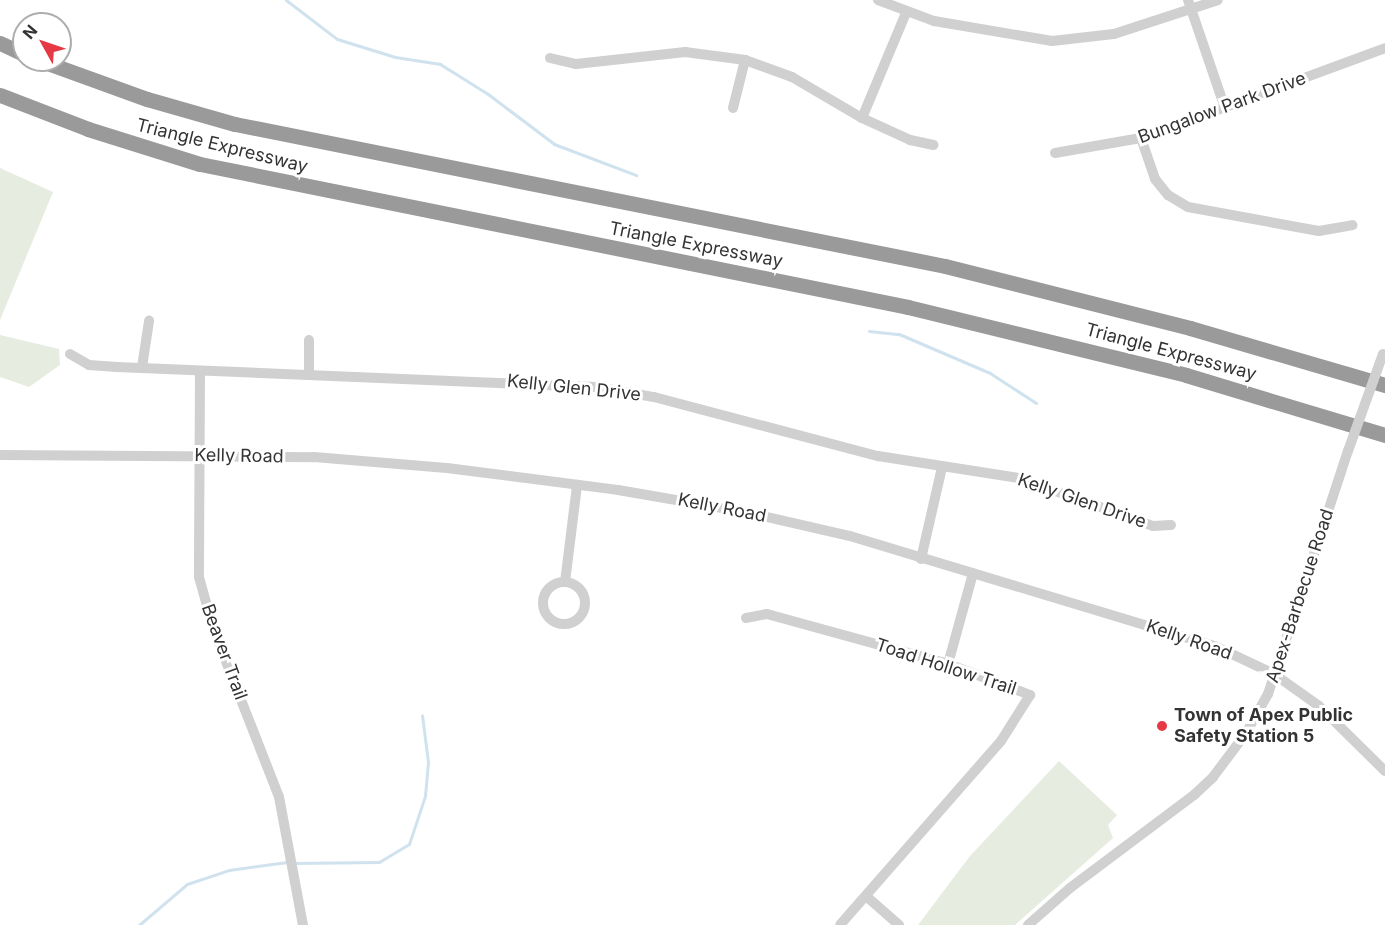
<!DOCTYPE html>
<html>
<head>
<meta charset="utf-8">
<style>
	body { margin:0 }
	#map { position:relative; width:1385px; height:925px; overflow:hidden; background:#fff; font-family:Inter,sans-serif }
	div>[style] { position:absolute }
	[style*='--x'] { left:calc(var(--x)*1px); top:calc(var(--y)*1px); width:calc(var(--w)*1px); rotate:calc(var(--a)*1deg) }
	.green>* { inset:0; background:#e6ecdf }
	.stream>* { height:3px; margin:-1.5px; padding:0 1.5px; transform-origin:1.5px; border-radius:1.5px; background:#cfe2ee }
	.minor>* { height:10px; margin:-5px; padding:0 5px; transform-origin:5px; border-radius:5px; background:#d0d0d0 }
	.minor>.ring { margin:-5px; padding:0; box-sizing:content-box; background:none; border:10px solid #d0d0d0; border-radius:50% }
	.highway>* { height:15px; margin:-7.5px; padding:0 7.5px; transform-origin:7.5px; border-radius:7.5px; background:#9a9a9a }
	.minor-bridge>* { height:10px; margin:-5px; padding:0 5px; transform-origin:5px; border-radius:5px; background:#d0d0d0 }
	.dots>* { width:16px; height:16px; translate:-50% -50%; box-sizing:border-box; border:3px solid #fff; border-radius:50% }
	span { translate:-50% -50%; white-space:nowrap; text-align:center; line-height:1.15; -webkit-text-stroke:6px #fff; paint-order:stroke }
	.street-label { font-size:18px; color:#333 }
	.poi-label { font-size:18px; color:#333; font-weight:700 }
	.left { translate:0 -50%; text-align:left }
	.north { position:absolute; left:12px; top:12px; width:60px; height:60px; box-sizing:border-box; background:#fff; border:2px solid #adadad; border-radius:50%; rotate:310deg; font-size:16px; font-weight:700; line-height:24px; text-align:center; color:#333 }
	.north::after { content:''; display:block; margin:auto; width:21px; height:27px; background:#e63946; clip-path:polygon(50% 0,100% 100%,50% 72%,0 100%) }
</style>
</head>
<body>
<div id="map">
	<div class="green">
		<div style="clip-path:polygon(0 168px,53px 192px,0 320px)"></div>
		<div style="clip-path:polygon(0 335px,59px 349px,60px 365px,29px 387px,0 377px)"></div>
		<div style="clip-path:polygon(1059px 761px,1117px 815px,1108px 825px,1113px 838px,1015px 925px,918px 925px,970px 856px)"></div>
	</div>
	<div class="stream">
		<div style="--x:286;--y:0;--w:64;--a:37.4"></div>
		<div style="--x:337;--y:39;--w:61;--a:17.2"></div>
		<div style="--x:395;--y:57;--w:46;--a:8.8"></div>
		<div style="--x:440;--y:64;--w:57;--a:32"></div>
		<div style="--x:488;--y:94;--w:83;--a:37.1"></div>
		<div style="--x:554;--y:144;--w:88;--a:20.7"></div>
		<div style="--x:869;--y:331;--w:30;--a:6"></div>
		<div style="--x:899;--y:334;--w:99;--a:23.2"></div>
		<div style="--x:990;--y:373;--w:55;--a:33.1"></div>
		<div style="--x:294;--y:863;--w:85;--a:-0.7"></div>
		<div style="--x:379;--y:862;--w:35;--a:-31"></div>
		<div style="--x:409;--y:844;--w:51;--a:-71.6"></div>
		<div style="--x:425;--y:796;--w:34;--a:-85"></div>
		<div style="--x:428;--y:762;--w:47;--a:-97.3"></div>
		<div style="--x:139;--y:925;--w:63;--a:-40.5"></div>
		<div style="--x:187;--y:884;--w:44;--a:-18.4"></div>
		<div style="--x:229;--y:870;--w:59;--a:-7.9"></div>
	</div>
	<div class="minor">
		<div style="--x:878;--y:0;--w:60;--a:20.6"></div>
		<div style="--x:934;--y:21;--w:120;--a:9.6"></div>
		<div style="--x:1052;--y:41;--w:62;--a:-6.4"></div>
		<div style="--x:1114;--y:34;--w:109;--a:-18.1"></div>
		<div style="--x:1188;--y:0;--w:114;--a:71.1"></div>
		<div style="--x:550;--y:58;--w:27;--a:13"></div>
		<div style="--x:576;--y:64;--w:110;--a:-6.3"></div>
		<div style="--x:685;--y:52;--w:61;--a:7.6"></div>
		<div style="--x:745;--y:60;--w:50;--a:19.9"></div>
		<div style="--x:792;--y:77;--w:81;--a:30.4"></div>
		<div style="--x:862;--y:118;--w:53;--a:24.6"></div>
		<div style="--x:910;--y:140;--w:24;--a:12"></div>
		<div style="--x:733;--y:108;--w:49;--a:-76"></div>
		<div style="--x:862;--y:118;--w:114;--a:-67.3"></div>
		<div style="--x:1141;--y:138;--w:43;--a:71.1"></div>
		<div style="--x:1155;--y:179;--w:21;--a:51"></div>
		<div style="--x:1168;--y:195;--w:23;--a:31"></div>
		<div style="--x:1188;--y:207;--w:133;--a:10.4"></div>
		<div style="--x:1319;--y:231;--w:34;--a:-10"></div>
		<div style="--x:1055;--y:153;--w:87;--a:-9.9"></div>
		<div style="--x:1141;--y:138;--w:260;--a:-20.2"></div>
		<div style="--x:70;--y:354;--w:22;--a:30"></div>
		<div style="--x:89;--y:365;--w:28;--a:4"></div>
		<div style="--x:117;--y:367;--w:480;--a:2.4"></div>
		<div style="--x:597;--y:387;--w:58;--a:10"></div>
		<div style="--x:654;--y:397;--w:232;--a:14.8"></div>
		<div style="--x:878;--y:456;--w:143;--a:8.9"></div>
		<div style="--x:1019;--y:478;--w:142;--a:19.7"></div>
		<div style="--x:1153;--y:526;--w:18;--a:-3"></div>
		<div style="--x:142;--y:367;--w:47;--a:-81.3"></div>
		<div style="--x:200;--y:371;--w:206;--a:90.3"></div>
		<div style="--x:199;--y:577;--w:56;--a:74.5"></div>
		<div style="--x:214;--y:631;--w:178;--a:68.6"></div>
		<div style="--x:279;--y:797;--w:130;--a:79.4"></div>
		<div style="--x:309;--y:374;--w:34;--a:-90"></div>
		<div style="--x:0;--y:455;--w:314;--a:0.4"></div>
		<div style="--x:314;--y:457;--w:133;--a:4.7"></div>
		<div style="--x:447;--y:468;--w:172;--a:7.3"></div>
		<div style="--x:618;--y:490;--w:129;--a:9.8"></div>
		<div style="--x:745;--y:512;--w:108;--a:12.9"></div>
		<div style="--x:850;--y:536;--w:383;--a:16.8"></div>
		<div style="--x:1217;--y:647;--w:63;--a:25.3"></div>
		<div style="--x:1274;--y:674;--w:55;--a:35.4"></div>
		<div style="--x:1319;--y:706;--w:93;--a:44.6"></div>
		<div style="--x:921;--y:559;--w:94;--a:-77.1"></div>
		<div style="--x:565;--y:582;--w:98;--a:-82.9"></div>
		<div class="ring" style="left:543px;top:582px;width:32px;height:32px"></div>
		<div style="--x:746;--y:618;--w:21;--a:-11"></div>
		<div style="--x:767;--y:614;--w:188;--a:15.4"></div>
		<div style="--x:948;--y:664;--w:88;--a:20.7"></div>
		<div style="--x:1030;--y:695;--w:54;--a:122.2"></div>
		<div style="--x:1001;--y:741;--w:244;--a:131.2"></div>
		<div style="--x:948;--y:664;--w:94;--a:-74.6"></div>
		<div style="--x:866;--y:896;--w:44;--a:41.3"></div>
		<div style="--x:1028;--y:925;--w:56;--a:-41.4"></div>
		<div style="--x:1070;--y:888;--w:155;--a:-36.9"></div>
		<div style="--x:1194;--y:795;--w:26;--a:-43"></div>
		<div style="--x:1213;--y:777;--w:55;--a:-53.1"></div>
		<div style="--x:1246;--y:733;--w:45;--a:-60.6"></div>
		<div style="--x:1268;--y:694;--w:256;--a:-71.8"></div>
	</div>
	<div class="highway">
		<div style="--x:0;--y:43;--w:26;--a:25"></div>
		<div style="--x:39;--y:60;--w:115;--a:19.9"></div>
		<div style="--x:147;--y:99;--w:91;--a:15.9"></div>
		<div style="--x:235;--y:124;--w:724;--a:11.31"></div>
		<div style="--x:945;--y:266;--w:253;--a:14.2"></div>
		<div style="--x:1190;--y:328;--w:203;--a:16.3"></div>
		<div style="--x:0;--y:95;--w:94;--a:21.1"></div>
		<div style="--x:88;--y:129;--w:117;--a:17.4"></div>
		<div style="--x:200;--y:164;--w:722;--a:11.42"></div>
		<div style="--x:908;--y:307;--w:286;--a:13.7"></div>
		<div style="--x:1186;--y:375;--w:208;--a:16.8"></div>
	</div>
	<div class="minor-bridge">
		<div style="--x:1348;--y:451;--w:103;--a:-70.2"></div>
	</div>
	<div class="dots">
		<div style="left:1162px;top:726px;background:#e63946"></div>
	</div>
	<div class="street-label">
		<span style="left:1222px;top:108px;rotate:-20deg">Bungalow Park Drive</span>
		<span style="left:222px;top:146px;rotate:14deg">Triangle Expressway</span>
		<span style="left:696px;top:245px;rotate:11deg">Triangle Expressway</span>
		<span style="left:1171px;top:352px;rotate:15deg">Triangle Expressway</span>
		<span style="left:574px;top:388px;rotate:6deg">Kelly Glen Drive</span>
		<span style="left:239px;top:456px;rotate:1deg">Kelly Road</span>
		<span style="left:1082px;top:501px;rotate:19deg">Kelly Glen Drive</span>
		<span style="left:722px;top:508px;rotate:11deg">Kelly Road</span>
		<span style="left:1300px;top:596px;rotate:-72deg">Apex-Barbecue Road</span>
		<span style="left:1189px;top:640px;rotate:19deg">Kelly Road</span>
		<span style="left:224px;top:652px;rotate:70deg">Beaver Trail</span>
		<span style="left:946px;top:667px;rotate:18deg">Toad Hollow Trail</span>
	</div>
	<div class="poi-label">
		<span class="left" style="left:1174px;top:726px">Town of Apex Public<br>Safety Station 5</span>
	</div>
	<div class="north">N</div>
</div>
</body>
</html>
